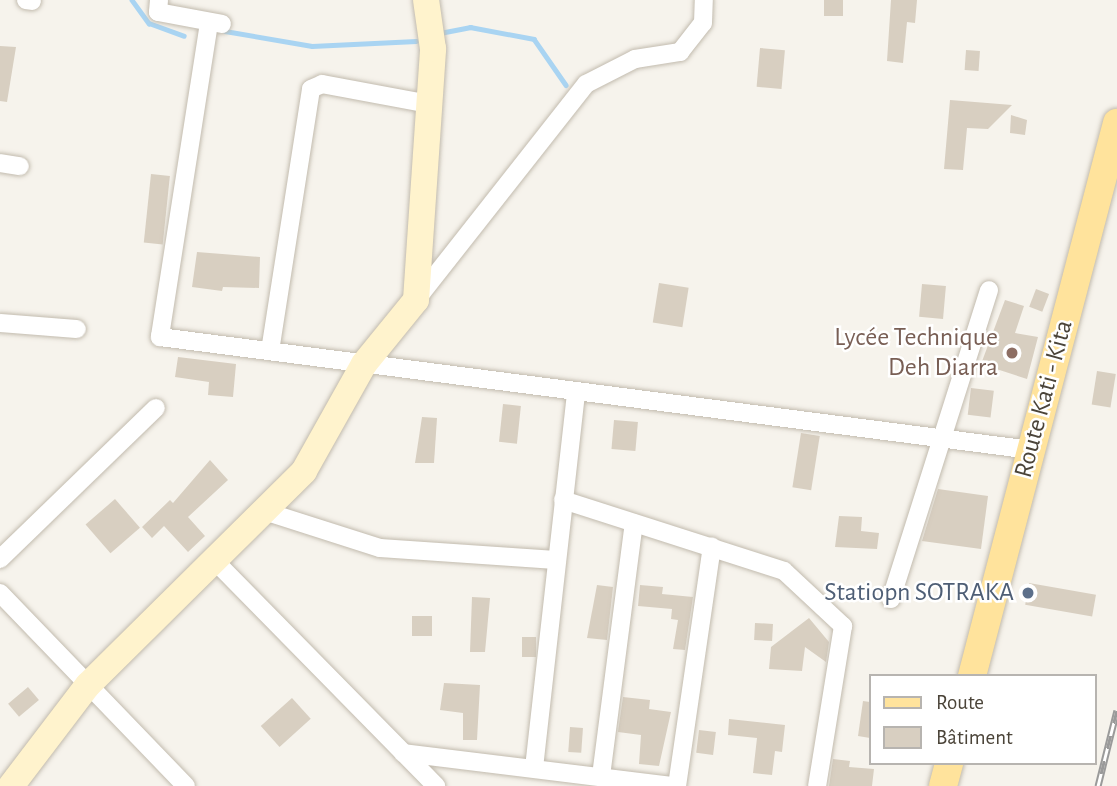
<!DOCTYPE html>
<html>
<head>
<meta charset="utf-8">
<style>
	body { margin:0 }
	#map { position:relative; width:1117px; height:786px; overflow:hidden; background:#f6f3ec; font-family:"Alegreya Sans",sans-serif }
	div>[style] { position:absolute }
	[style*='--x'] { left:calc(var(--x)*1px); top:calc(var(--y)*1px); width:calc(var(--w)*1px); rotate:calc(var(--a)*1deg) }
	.stream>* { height:4.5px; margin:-2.25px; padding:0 2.25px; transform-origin:2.25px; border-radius:2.25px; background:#a9d4f2 }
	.building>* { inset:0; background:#d8cfc1; transform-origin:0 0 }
	.roads { filter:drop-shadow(0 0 2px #c2bbae) drop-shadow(0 0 2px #c2bbae) }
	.street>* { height:18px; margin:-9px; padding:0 9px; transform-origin:9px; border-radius:9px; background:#fff }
	.secondary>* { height:26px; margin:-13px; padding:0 13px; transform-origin:13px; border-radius:13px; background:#fff3cd }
	.primary>* { height:28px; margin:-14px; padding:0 14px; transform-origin:14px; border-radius:14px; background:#ffe39c }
	.rail>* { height:7px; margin-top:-3.5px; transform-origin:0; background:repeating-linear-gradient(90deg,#fff 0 13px,#9a9a9a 0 26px); box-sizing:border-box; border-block:2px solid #9a9a9a }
	.dots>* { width:19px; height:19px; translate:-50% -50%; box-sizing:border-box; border:4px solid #fff; border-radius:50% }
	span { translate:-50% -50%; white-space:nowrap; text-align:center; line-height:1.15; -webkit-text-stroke:5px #fff; paint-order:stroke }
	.education-label { font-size:26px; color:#785e54 }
	.right { translate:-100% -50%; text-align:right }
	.street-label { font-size:26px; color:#4b4439 }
	.service-label { font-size:26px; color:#4e5e75 }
	.legend { position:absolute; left:869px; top:674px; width:228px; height:91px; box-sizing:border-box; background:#fff; border:2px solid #b7b4b0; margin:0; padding:9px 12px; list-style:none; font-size:21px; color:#4b4439 }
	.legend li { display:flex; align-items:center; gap:14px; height:35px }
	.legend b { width:35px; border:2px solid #b7b4b0 }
</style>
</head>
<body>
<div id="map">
	<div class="stream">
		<div style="--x:132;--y:0;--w:29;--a:54"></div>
		<div style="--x:149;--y:23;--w:37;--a:20"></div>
		<div style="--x:225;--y:31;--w:88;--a:9.8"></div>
		<div style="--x:312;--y:46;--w:104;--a:-2.8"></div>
		<div style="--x:440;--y:33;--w:31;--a:-11"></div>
		<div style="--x:470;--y:27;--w:65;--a:10.6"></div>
		<div style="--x:534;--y:39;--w:56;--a:55.2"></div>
	</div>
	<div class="building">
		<div style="left:824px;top:0;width:19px;height:16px"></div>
		<div style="clip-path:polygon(891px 0,917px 0,915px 23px,907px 22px,903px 63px,887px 61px)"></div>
		<div style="clip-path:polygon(0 46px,16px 47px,7px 102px,0 101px)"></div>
		<div style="left:760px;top:48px;width:25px;height:39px;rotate:5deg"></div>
		<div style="left:966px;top:50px;width:14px;height:20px;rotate:4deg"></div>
		<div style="clip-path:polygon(950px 100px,1012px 105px,988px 129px,967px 128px,963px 170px,944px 169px)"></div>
		<div style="clip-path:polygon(1011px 115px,1027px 120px,1025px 135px,1010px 133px)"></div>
		<div style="left:151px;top:174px;width:19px;height:69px;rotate:6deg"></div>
		<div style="clip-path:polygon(197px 252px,260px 257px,259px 288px,223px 287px,222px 291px,192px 287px)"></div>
		<div style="left:659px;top:283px;width:30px;height:40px;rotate:9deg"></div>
		<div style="left:922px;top:284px;width:24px;height:33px;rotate:5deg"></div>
		<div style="left:1036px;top:289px;width:14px;height:19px;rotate:21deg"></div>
		<div style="clip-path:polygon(1005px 300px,1024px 306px,1015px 333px,1038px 337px,1027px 379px,981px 364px)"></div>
		<div style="clip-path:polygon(178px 357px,236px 364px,233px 397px,208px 395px,209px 382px,175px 377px)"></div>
		<div style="left:1097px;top:371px;width:19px;height:34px;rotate:9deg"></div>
		<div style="left:971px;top:388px;width:23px;height:27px;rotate:7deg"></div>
		<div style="left:503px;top:404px;width:18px;height:38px;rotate:6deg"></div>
		<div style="clip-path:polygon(422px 417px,437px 418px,434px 463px,415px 463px)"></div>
		<div style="left:614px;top:420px;width:24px;height:29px;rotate:5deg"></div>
		<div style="left:801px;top:433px;width:19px;height:55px;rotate:9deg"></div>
		<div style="clip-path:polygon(210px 460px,228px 480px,188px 517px,205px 536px,188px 552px,164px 526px,152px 538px,142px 527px,170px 500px,173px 503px)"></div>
		<div style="clip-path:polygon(938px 489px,988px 496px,981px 549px,922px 541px)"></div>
		<div style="left:115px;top:499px;width:38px;height:39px;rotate:49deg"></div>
		<div style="clip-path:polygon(839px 516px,862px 517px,861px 531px,879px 533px,877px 549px,835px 547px)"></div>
		<div style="left:1029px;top:583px;width:68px;height:22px;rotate:10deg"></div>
		<div style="clip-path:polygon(597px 585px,613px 587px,607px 640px,587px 638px)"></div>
		<div style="clip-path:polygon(640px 585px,663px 587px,662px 594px,693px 597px,685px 650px,673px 649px,678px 620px,671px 619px,672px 609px,638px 606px)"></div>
		<div style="clip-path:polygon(472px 597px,490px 598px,485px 652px,470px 652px)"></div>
		<div style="left:412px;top:616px;width:20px;height:20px"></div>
		<div style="clip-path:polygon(809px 618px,829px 642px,826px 662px,805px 647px,802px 671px,769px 669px,771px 647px)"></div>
		<div style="left:755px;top:623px;width:18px;height:17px;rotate:3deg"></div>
		<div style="left:522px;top:637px;width:14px;height:20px"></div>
		<div style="clip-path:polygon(444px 683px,480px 685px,477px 740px,463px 740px,463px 713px,440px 710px)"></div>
		<div style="left:28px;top:687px;width:17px;height:26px;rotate:50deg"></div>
		<div style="clip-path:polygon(623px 697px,650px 700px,649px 709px,671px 712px,659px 766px,639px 764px,641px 735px,618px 732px)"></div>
		<div style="left:292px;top:698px;width:28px;height:42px;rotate:48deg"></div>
		<div style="clip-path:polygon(863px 701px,870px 702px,870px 738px,858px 736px)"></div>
		<div style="clip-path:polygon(729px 719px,785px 725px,782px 752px,775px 751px,772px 775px,753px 773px,757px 738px,728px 735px)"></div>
		<div style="left:570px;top:727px;width:13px;height:25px;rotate:4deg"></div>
		<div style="left:699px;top:730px;width:17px;height:23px;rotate:7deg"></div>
		<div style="clip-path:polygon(833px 759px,850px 761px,849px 767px,874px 769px,872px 786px,829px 786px)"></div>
	</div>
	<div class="roads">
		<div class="street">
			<div style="--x:26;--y:0;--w:6;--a:9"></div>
			<div style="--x:159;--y:0;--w:12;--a:95"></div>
			<div style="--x:158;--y:12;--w:65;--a:10.6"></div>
			<div style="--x:209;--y:23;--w:318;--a:98.9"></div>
			<div style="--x:160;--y:337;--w:878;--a:7.39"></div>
			<div style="--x:0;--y:163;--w:20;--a:9"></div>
			<div style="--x:416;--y:300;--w:275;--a:-51.8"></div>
			<div style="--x:586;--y:84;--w:55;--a:-27"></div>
			<div style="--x:635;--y:59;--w:46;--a:-8.8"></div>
			<div style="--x:680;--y:52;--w:37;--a:-52"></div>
			<div style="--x:703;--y:23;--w:23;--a:-88"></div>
			<div style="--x:0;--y:323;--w:77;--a:4.5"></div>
			<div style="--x:270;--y:351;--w:265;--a:-81.1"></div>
			<div style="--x:311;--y:89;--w:12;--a:-24"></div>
			<div style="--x:322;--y:84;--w:109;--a:10.6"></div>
			<div style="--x:563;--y:500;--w:232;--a:17.8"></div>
			<div style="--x:784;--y:571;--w:81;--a:43"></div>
			<div style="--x:843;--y:626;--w:162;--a:99.2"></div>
			<div style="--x:264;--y:511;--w:122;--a:17.7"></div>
			<div style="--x:380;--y:548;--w:176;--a:3.9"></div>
			<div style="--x:0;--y:559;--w:217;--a:-44.1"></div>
			<div style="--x:214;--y:560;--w:317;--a:45.5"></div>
			<div style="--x:0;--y:593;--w:268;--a:46.1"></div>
			<div style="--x:891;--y:599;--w:324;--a:-72.4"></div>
			<div style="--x:403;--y:753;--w:272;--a:7"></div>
			<div style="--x:534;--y:768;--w:379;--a:-83.6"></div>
			<div style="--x:601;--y:776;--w:255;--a:-82.6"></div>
			<div style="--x:677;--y:786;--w:242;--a:-81.7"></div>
		</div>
		<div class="secondary">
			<div style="--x:11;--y:786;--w:127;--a:-52.7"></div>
			<div style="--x:88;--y:685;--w:304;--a:-44.7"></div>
			<div style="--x:304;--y:471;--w:123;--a:-60.7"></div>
			<div style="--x:364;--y:364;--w:82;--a:-50.9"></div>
			<div style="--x:416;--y:300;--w:252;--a:-86.1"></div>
			<div style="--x:433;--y:49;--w:49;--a:-98.1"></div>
		</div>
		<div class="primary">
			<div style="--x:972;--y:676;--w:572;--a:-75.31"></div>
			<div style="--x:943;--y:786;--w:24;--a:-75"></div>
		</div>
	</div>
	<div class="rail">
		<div style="--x:1098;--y:786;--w:78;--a:-76"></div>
	</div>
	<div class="dots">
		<div style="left:1012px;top:353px;background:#8d6e63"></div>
		<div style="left:1028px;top:593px;background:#5c6f8a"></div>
	</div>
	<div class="education-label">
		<span class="right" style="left:998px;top:353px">Lycée Technique<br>Deh Diarra</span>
	</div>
	<div class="street-label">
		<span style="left:1044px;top:399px;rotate:-75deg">Route Kati - Kita</span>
	</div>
	<div class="service-label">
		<span class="right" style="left:1014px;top:593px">Statiopn SOTRAKA</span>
	</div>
	<ul class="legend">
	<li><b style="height:9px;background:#ffe39c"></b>Route</li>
	<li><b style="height:19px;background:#d8cfc1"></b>Bâtiment</li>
	</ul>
</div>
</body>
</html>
